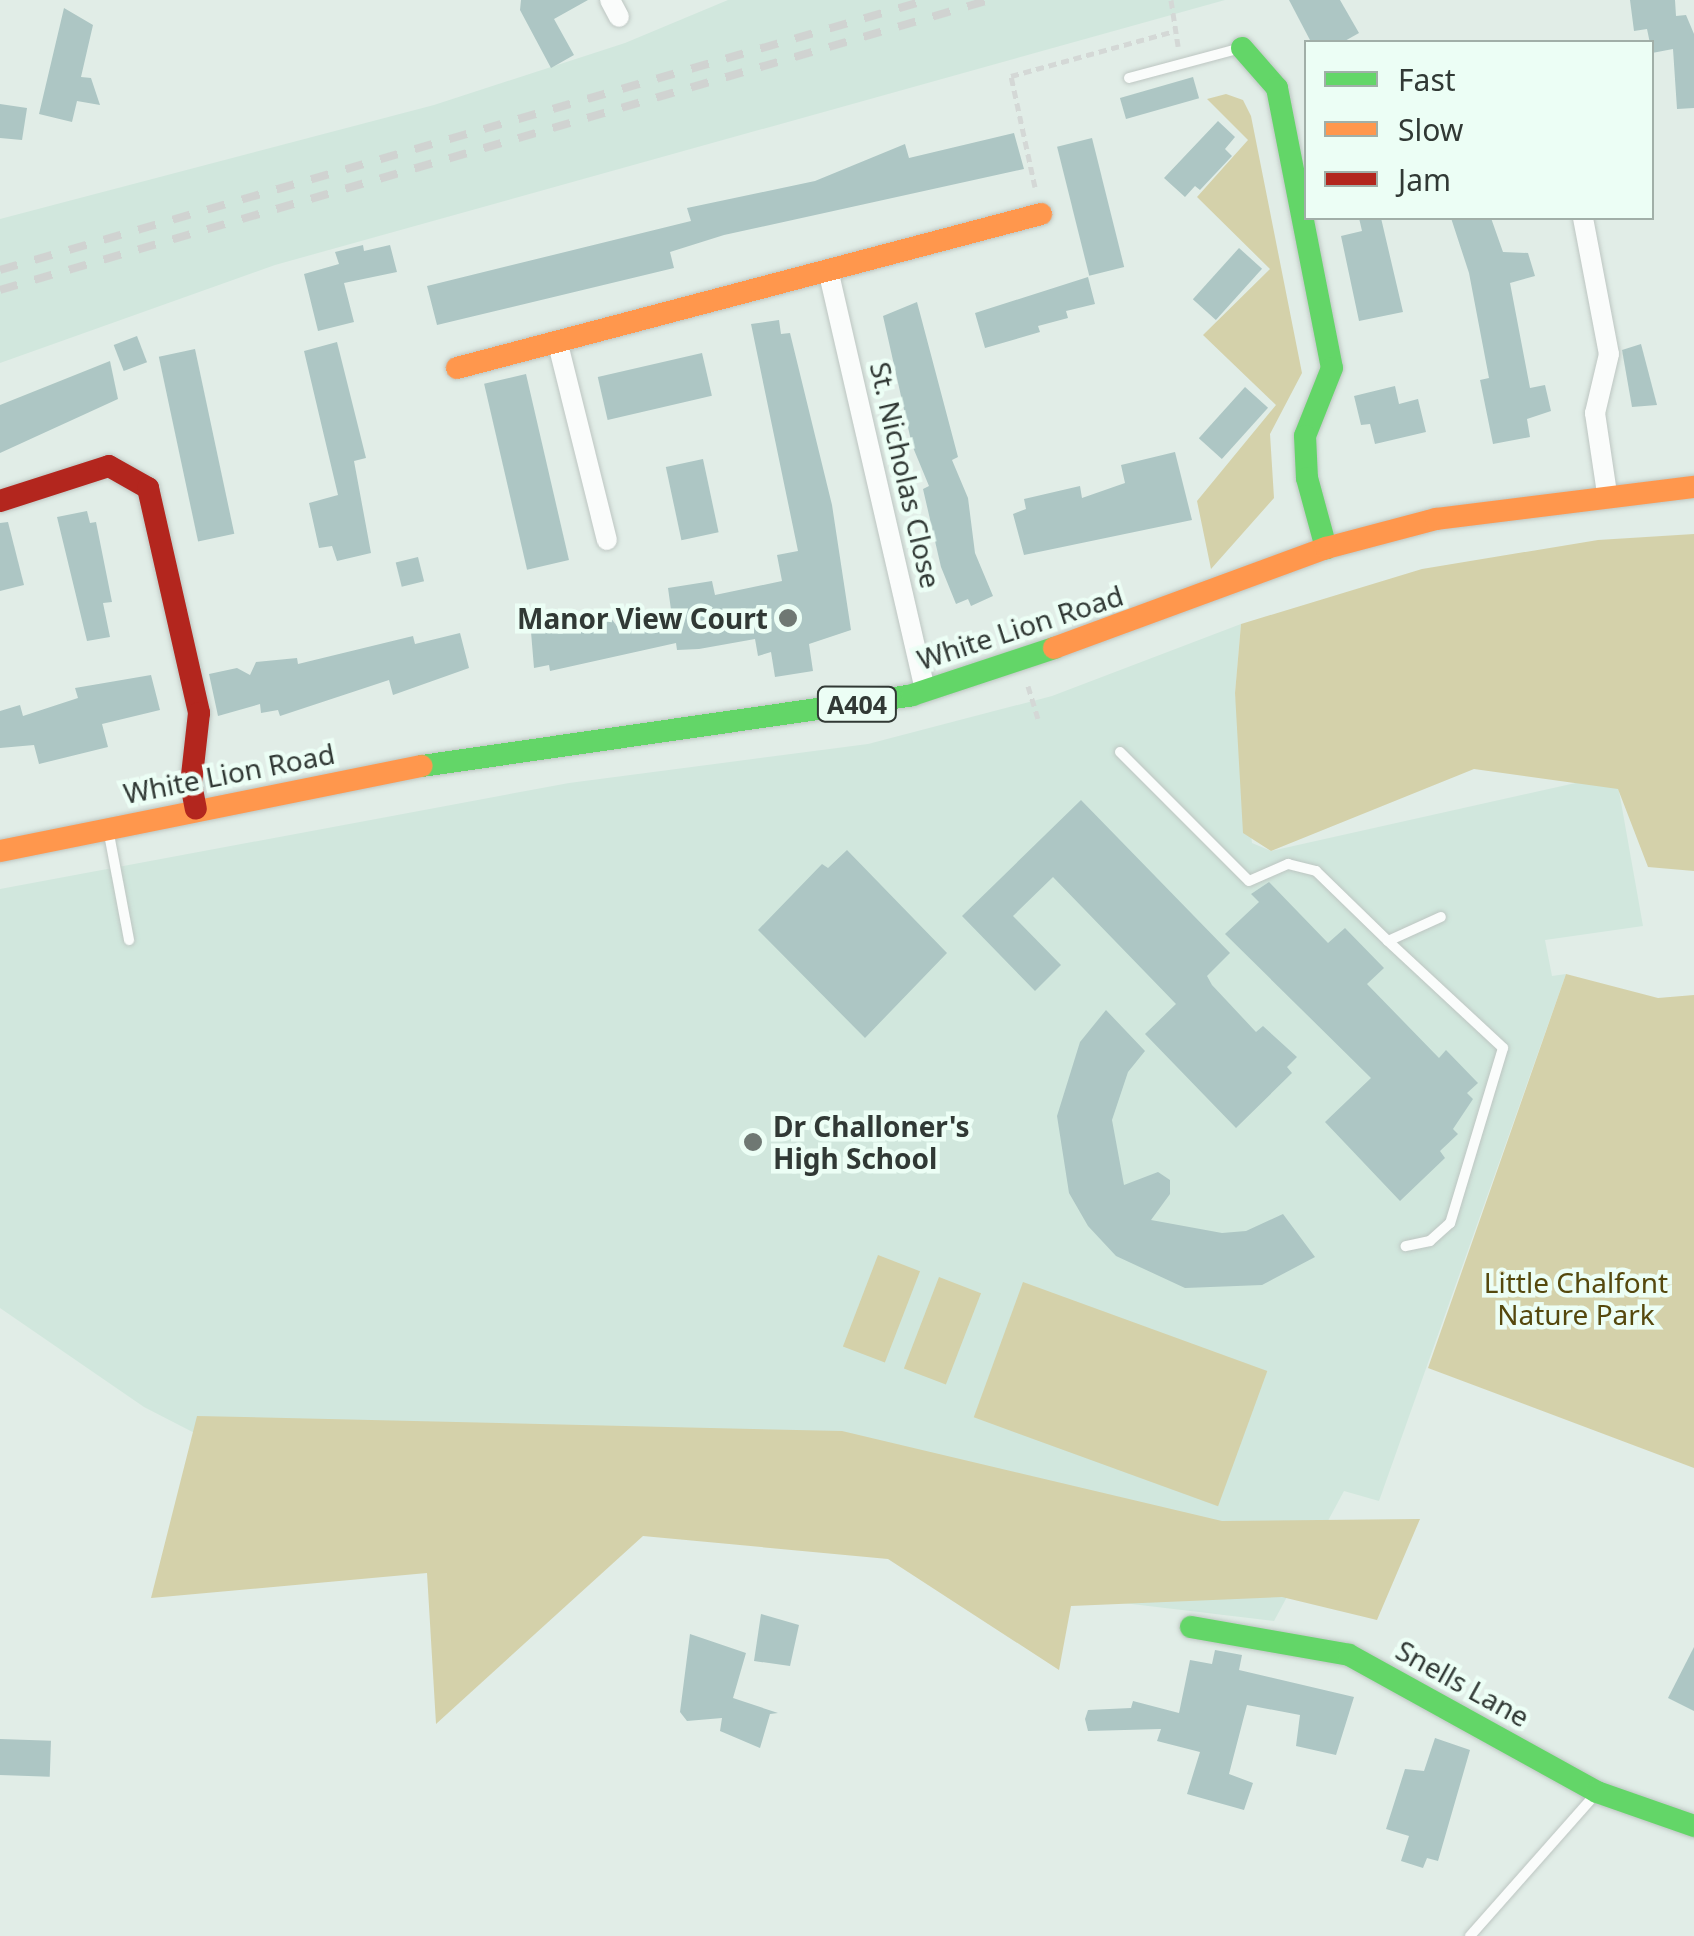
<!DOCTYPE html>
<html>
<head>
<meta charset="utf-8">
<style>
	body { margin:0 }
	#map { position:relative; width:1694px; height:1936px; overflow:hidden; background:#e1ede7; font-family:"Noto Sans",sans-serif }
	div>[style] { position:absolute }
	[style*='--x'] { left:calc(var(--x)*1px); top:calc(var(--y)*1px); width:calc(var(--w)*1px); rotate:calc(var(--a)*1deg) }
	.built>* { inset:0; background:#d1e7dd }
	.green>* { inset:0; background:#d4d1aa; transform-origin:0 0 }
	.building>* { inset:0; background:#adc6c4; transform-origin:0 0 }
	.path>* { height:5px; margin-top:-2.5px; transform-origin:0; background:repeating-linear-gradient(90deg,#d4d8d6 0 8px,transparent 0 13px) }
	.roads { filter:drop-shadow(0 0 2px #bdc6c2) drop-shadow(0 0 2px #bdc6c2) }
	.lane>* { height:10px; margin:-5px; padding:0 5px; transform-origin:5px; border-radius:5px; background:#fafcfb }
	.street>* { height:20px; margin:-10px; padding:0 10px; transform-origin:10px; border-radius:10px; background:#fafcfb }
	.fast>* { height:22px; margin:-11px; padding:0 11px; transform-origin:11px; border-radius:11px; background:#63d668 }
	.slow>* { height:22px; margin:-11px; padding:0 11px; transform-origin:11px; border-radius:11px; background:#ff974d }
	.jam>* { height:22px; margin:-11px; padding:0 11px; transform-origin:11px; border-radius:11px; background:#b3261e }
	.rail>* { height:8px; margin-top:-4px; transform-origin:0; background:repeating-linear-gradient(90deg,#d0d3d1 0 18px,transparent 0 36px) }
	.dots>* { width:28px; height:28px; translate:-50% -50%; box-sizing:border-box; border:5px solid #ecfef5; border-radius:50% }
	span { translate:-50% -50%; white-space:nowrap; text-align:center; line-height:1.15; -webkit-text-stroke:9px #ecfef5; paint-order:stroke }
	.shield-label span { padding:2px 8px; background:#ecfef5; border:2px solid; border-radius:8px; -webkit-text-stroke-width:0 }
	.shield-label { font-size:25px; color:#313935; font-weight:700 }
	.street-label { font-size:28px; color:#313935 }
	.poi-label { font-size:28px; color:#313935; font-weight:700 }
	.right { translate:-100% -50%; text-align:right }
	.left { translate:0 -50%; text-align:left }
	.park-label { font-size:28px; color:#55480d }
	.legend { position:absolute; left:1304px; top:40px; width:350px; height:180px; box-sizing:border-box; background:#ecfef5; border:2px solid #a1afa8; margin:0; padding:12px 18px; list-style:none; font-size:30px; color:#313935 }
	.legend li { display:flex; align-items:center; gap:20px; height:50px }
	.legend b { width:50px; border:2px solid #a1afa8 }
</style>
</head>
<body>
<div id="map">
	<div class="built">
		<div style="clip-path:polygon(728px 0,1225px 0,275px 265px,0 363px,0 219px,434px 105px,625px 43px)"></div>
		<div style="clip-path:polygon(1241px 624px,1235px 693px,1252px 843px,1271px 851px,1616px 774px,1643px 926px,1545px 940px,1552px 976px,1566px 974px,1379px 1501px,1344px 1491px,1274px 1621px,1073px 1597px,933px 1565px,249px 1461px,144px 1407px,0 1308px,0 889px,569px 783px,868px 744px,1052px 696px)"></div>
	</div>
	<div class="green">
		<div style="clip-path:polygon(1226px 94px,1243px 100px,1251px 116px,1302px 373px,1270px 434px,1274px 498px,1211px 569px,1197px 501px,1276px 405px,1203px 335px,1270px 269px,1197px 197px,1248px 140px,1207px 99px)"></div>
		<div style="clip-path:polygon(1694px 534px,1694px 871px,1648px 867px,1618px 789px,1474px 769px,1271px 851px,1243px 833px,1235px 693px,1241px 624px,1422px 569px,1598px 540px)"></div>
		<div style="clip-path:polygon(1566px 974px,1658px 998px,1694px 995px,1694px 1468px,1428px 1368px)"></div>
		<div style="left:878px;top:1255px;width:45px;height:98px;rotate:21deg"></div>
		<div style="left:939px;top:1277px;width:45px;height:98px;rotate:21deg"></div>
		<div style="left:1023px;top:1282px;width:260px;height:144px;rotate:20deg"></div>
		<div style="clip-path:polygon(197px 1416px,842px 1431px,1222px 1521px,1420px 1519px,1377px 1620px,1282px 1597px,1071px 1606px,1059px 1670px,888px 1559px,643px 1536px,436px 1724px,427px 1573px,151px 1598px)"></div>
	</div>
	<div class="building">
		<div style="clip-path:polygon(521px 0,588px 0,554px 19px,574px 55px,551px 68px,520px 10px)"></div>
		<div style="clip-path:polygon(1289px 0,1340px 0,1359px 33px,1343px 42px,1311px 42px)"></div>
		<div style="clip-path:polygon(1630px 0,1675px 0,1676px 16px,1686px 15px,1694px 34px,1694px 108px,1677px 109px,1673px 49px,1652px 53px,1647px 29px,1634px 31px)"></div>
		<div style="clip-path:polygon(64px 8px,93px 25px,81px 77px,91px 78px,100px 105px,77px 101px,72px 122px,39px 114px)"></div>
		<div style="left:1193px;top:77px;width:22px;height:76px;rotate:74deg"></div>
		<div style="clip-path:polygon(0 104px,27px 108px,22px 140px,0 138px)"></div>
		<div style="clip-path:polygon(1218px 121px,1235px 137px,1225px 149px,1232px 156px,1200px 190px,1195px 186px,1185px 197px,1164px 178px)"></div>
		<div style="clip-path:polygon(1014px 133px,1024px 169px,724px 235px,670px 252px,674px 268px,437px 325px,427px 286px,691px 221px,687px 208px,815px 181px,905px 144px,909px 158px)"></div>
		<div style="left:1092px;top:138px;width:133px;height:36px;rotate:76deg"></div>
		<div style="clip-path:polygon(1359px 218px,1381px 218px,1403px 312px,1359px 321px,1341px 236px,1362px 231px)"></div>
		<div style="clip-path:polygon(1451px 218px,1491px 218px,1503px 252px,1528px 253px,1535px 276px,1510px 283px,1530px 388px,1545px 385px,1551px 411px,1527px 419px,1530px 437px,1493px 444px,1480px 380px,1489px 378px,1469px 273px)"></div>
		<div style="clip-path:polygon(363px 245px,364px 251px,390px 245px,397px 272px,344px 283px,354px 322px,318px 331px,304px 274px,339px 264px,335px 252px)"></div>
		<div style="left:1239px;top:248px;width:31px;height:69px;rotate:42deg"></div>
		<div style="clip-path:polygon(1088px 277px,1095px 304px,1066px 311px,1068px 318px,1038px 326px,1040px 332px,985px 348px,975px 313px)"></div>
		<div style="clip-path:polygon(917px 302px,958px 457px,952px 460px,968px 498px,975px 553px,993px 596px,971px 606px,968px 599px,956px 604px,941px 567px,923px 489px,929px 486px,912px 445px,883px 316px)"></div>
		<div style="clip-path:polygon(779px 320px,781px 334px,790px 333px,832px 505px,851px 630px,809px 644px,813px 671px,775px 677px,771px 652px,758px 656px,755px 639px,699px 649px,677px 650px,676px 643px,550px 671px,549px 665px,534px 668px,530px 620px,608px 614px,619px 629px,672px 617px,668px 588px,712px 581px,715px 595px,782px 581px,777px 555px,798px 551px,751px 324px)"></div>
		<div style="left:137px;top:336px;width:28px;height:25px;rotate:69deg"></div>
		<div style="clip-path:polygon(337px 342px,366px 458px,354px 461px,371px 553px,337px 561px,332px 546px,319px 548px,309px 503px,338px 495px,304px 351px)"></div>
		<div style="clip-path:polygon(1641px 344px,1657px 405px,1632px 407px,1622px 350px)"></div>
		<div style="left:195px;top:349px;width:189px;height:37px;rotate:78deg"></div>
		<div style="left:702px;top:353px;width:44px;height:107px;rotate:77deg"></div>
		<div style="clip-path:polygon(110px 361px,118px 399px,0 453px,0 405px)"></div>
		<div style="left:526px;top:374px;width:191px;height:43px;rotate:77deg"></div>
		<div style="clip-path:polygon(1395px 386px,1399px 404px,1418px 399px,1426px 432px,1375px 444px,1370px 424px,1361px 425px,1354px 396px)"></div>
		<div style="left:1245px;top:387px;width:31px;height:69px;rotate:42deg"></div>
		<div style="clip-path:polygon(1175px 452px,1192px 520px,1024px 555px,1013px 514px,1026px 509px,1024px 499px,1080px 486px,1082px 498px,1125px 483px,1121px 465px)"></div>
		<div style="left:703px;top:459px;width:75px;height:38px;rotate:78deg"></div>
		<div style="clip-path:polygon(87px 511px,90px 523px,96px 522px,112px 602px,103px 603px,110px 637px,87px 641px,57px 517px)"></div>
		<div style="clip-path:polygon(8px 522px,24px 585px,0 591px,0 523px)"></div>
		<div style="left:418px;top:557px;width:25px;height:23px;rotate:76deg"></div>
		<div style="clip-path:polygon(460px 633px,469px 668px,393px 695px,389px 680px,280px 716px,278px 710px,261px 713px,260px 704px,218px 716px,209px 674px,237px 668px,250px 675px,256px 662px,297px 658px,298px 664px,413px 636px,415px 644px)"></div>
		<div style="clip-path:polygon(151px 675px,160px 710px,102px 724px,108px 747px,39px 764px,34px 745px,0 748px,0 711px,20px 705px,23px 716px,78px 698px,75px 688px)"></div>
		<div style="clip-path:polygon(1081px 800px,1230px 953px,1207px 976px,1212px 985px,1256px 1032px,1263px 1026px,1297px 1057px,1287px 1067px,1292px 1073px,1236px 1128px,1145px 1034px,1176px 1004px,1053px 877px,1013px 916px,1061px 965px,1035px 991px,962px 916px)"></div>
		<div style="clip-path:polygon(847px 850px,947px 953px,865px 1038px,758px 930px,822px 864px,828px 868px)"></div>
		<div style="clip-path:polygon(1269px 882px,1328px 943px,1345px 928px,1384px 968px,1367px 984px,1439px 1058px,1446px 1050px,1478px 1083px,1467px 1093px,1473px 1099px,1453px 1129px,1458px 1134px,1440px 1151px,1445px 1158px,1400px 1201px,1325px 1122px,1371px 1078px,1225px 934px,1259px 902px,1251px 894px)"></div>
		<div style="clip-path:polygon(1106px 1010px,1145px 1051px,1128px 1072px,1112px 1120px,1124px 1185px,1158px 1172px,1170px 1180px,1170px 1194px,1151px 1220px,1222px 1233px,1246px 1231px,1283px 1214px,1315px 1257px,1262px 1285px,1185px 1288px,1116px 1256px,1088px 1226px,1069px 1193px,1057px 1116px,1080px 1042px)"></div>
		<div style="clip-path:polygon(761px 1614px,799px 1625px,790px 1666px,754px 1661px)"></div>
		<div style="clip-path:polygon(690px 1634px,746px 1653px,733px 1698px,778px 1713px,770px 1714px,760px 1748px,720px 1731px,722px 1718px,687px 1721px,680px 1712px)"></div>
		<div style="clip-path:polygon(1694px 1647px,1694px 1711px,1668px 1698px)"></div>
		<div style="clip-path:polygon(1215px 1650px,1242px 1655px,1239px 1670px,1354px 1697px,1336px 1755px,1296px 1746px,1300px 1715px,1247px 1705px,1229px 1774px,1253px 1783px,1244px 1810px,1187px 1794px,1200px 1752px,1157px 1741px,1161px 1729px,1088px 1731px,1085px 1719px,1088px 1710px,1131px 1708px,1133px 1701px,1179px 1713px,1190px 1660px,1212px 1664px)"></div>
		<div style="clip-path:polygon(1435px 1738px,1470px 1750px,1438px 1861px,1427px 1858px,1423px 1868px,1401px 1861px,1409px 1836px,1386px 1829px,1405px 1769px,1424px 1771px)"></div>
		<div style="left:0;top:1739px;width:51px;height:36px;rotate:2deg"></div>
	</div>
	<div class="path">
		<div style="--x:1171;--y:0;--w:47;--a:81.3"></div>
		<div style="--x:1035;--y:187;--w:114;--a:-102.2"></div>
		<div style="--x:1011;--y:76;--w:169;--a:-15.4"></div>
		<div style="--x:1028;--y:686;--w:34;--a:73"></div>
	</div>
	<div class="roads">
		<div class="lane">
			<div style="--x:1129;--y:78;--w:116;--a:-15"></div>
			<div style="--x:1120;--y:752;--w:182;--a:45"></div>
			<div style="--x:1249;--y:881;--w:43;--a:-23.6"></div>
			<div style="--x:1288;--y:864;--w:29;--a:14"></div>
			<div style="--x:1316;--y:871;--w:100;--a:44.2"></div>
			<div style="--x:1388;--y:941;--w:58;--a:-24.4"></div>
			<div style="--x:109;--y:834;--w:108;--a:79.3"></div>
			<div style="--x:1388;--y:941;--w:157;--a:42.9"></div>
			<div style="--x:1503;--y:1048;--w:183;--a:106.8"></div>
			<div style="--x:1450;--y:1223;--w:27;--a:138"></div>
			<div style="--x:1430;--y:1241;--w:25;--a:168"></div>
			<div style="--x:1470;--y:1936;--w:186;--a:-48.5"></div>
		</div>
		<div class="street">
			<div style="--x:610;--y:0;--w:19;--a:62"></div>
			<div style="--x:1583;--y:218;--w:138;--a:79.2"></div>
			<div style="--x:1609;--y:354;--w:61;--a:103.3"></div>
			<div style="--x:1595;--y:413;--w:81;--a:81.5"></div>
			<div style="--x:829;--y:274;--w:427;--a:77"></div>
			<div style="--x:558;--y:344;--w:202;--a:76"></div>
		</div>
		<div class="fast">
			<div style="--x:1242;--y:48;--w:53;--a:48.8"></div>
			<div style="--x:1277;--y:88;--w:285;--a:78.9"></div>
			<div style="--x:1332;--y:368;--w:73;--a:111.7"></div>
			<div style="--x:1305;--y:436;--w:42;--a:87.3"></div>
			<div style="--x:1307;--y:478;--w:73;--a:74.8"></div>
			<div style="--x:422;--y:766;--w:495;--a:-8.2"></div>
			<div style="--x:912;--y:695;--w:150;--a:-18.3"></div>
			<div style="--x:1191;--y:1627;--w:160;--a:10"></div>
			<div style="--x:1349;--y:1655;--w:283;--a:28.9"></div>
			<div style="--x:1597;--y:1792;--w:103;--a:19.3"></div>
		</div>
		<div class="slow">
			<div style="--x:457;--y:368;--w:604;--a:-14.77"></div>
			<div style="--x:1054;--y:648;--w:290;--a:-20.2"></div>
			<div style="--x:1326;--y:548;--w:114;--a:-14.8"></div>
			<div style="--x:1436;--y:519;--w:260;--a:-7.1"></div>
			<div style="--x:0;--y:851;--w:430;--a:-11.4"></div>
		</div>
		<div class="jam">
			<div style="--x:0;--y:501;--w:114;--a:-17.8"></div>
			<div style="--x:109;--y:466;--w:45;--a:29.4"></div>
			<div style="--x:148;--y:488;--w:231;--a:77.2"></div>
			<div style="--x:199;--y:713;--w:71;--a:96.4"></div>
			<div style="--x:191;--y:784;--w:25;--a:79"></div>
		</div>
	</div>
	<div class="rail">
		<div style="--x:0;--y:270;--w:966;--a:-16.24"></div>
		<div style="--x:0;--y:290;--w:1031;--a:-16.34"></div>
	</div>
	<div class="dots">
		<div style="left:788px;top:618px;background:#6f7873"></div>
		<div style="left:753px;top:1142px;background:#6f7873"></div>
	</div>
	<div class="shield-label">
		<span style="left:857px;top:704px">A404</span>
	</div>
	<div class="street-label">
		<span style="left:906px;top:475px;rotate:77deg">St. Nicholas Close</span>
		<span style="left:1020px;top:627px;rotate:-18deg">White Lion Road</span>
		<span style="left:229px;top:773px;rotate:-11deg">White Lion Road</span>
		<span style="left:1463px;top:1683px;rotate:29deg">Snells Lane</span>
	</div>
	<div class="poi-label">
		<span class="right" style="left:768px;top:618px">Manor View Court</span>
		<span class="left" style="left:773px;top:1142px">Dr Challoner's<br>High School</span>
	</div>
	<div class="park-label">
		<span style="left:1576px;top:1298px">Little Chalfont<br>Nature Park</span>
	</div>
	<ul class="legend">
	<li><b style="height:12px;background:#63d668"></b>Fast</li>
	<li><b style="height:12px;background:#ff974d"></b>Slow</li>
	<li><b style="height:12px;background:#b3261e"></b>Jam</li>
	</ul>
</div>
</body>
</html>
